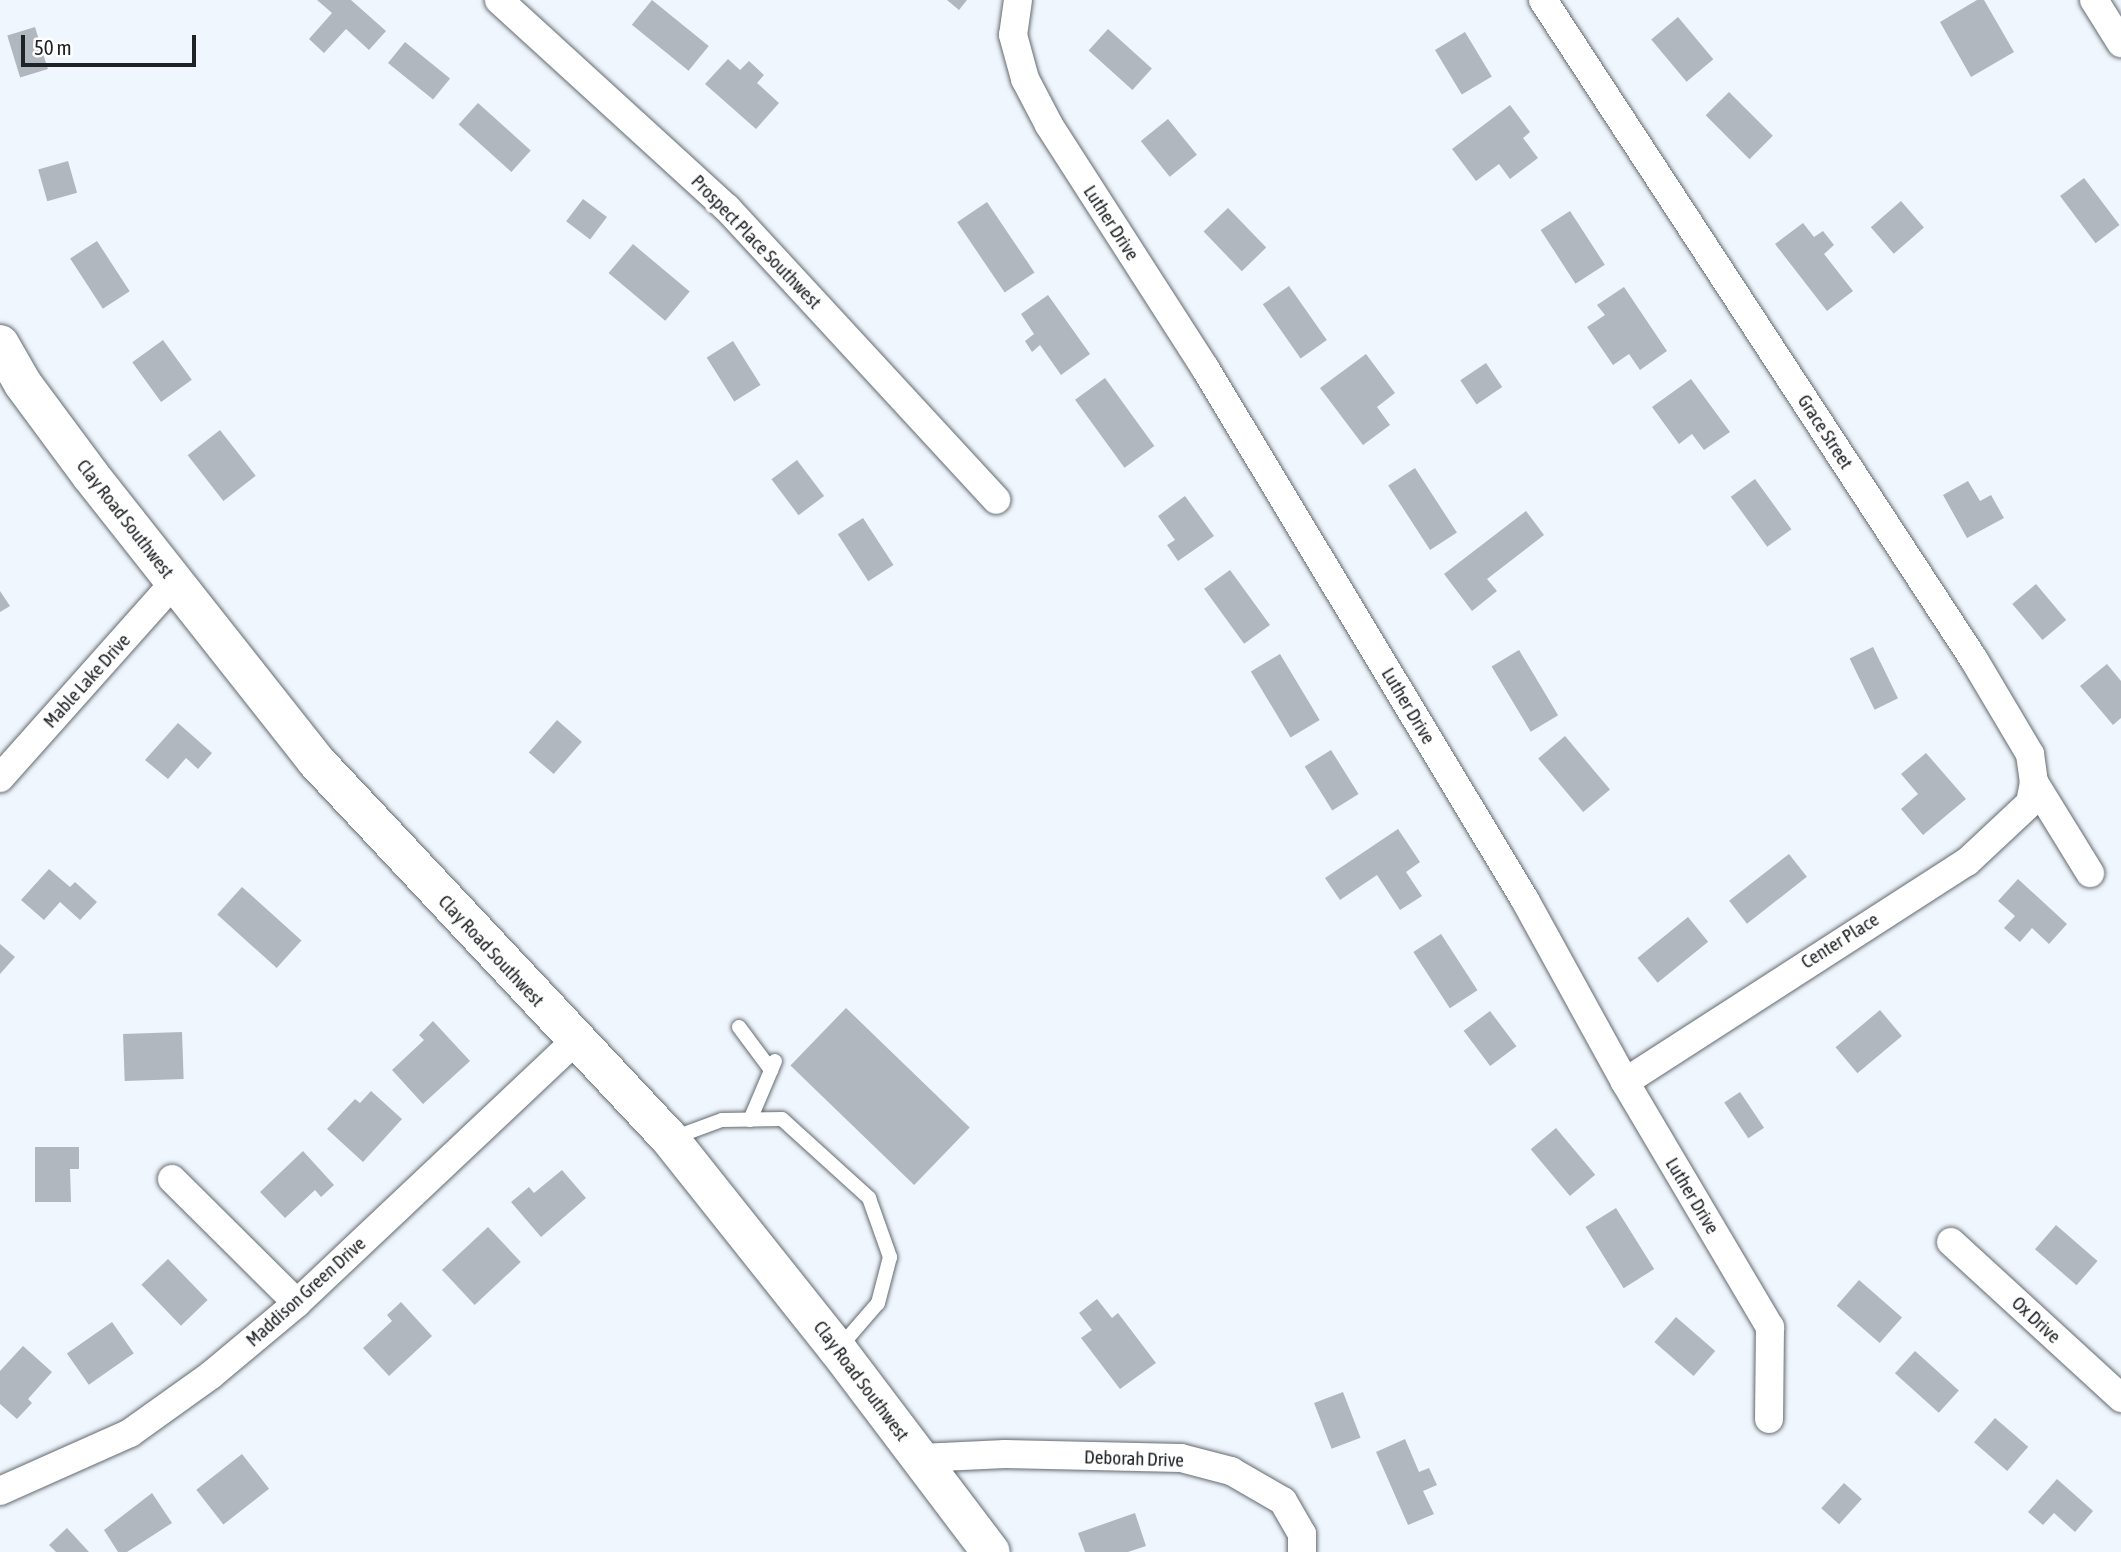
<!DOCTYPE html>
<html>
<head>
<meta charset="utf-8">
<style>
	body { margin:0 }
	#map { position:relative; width:2121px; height:1552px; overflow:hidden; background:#eff6fd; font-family:"Asap Condensed",sans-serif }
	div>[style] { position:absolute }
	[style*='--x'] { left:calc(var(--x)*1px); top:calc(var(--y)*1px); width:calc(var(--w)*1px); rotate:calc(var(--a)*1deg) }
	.building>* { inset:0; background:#b1b7be; transform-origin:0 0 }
	.roads { filter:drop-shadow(0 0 2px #646a70) drop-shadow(0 0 2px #646a70) }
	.lane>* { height:14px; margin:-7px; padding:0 7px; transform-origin:7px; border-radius:7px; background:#fff }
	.street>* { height:28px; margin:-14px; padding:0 14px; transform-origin:14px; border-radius:14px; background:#fff }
	.secondary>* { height:38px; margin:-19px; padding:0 19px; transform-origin:19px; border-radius:19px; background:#fff }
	span { translate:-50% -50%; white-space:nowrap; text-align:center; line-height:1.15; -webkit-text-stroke:7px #fff; paint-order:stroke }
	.street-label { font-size:19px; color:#202325 }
	.scale { position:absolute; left:21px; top:35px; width:175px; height:32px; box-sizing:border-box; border:4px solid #202325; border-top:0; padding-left:9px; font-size:21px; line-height:24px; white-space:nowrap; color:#202325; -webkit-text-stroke:5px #fff; paint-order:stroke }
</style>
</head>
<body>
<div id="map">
	<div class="building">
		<div style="clip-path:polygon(317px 0,351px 0,386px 31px,369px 50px,346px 29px,324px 53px,309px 39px,332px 13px)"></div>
		<div style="left:652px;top:0;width:73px;height:32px;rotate:39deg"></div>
		<div style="clip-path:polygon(947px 0,967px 0,959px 10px)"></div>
		<div style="clip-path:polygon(1977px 0,1984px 0,2014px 52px,1971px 77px,1940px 22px)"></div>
		<div style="left:1678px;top:17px;width:55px;height:35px;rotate:50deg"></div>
		<div style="left:35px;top:27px;width:44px;height:29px;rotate:73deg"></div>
		<div style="left:1108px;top:29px;width:59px;height:29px;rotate:42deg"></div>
		<div style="left:1465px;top:32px;width:52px;height:35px;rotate:59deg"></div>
		<div style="left:405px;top:42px;width:58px;height:27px;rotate:39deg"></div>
		<div style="clip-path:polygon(728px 59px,740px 70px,749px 61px,764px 75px,757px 83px,779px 103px,756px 129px,705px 84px)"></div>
		<div style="left:1729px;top:92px;width:62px;height:33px;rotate:45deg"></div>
		<div style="left:478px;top:103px;width:71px;height:29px;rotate:42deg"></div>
		<div style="clip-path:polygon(1510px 105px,1530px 132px,1523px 138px,1538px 158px,1510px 179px,1499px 164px,1476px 181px,1452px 149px)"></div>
		<div style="left:1168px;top:119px;width:46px;height:35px;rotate:51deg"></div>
		<div style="left:68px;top:161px;width:33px;height:31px;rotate:74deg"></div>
		<div style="left:2084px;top:178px;width:59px;height:30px;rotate:53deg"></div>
		<div style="left:583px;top:199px;width:30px;height:28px;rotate:37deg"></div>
		<div style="left:1901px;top:201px;width:35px;height:40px;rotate:49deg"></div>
		<div style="left:987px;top:202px;width:85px;height:36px;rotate:56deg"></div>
		<div style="left:1228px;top:208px;width:55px;height:34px;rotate:46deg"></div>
		<div style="left:1570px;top:211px;width:64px;height:35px;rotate:57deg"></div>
		<div style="clip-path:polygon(1803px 223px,1814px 237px,1823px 231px,1834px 245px,1824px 254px,1853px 291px,1827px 311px,1775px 244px)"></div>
		<div style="left:97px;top:241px;width:60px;height:32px;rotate:57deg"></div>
		<div style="left:633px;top:244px;width:74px;height:38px;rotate:40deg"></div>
		<div style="left:1289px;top:286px;width:66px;height:32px;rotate:55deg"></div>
		<div style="clip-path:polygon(1624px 287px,1667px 351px,1640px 370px,1629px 354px,1613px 365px,1587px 327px,1605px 315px,1597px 305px)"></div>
		<div style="clip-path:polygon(1048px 295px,1090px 354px,1061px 375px,1040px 345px,1032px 352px,1025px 341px,1034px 334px,1021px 314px)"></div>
		<div style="left:163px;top:340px;width:49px;height:38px;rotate:54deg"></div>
		<div style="left:733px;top:341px;width:52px;height:31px;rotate:58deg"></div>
		<div style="clip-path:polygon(1366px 354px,1395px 393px,1377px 407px,1390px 425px,1363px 445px,1320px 388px)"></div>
		<div style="left:1486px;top:363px;width:29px;height:31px;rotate:56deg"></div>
		<div style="left:1105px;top:378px;width:84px;height:37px;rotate:54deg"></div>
		<div style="clip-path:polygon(1691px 379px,1730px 432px,1704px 450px,1692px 434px,1679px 444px,1652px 407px)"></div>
		<div style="left:220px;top:430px;width:58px;height:41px;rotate:52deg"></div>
		<div style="left:797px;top:460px;width:45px;height:32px;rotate:53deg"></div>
		<div style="left:1415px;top:468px;width:77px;height:32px;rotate:57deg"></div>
		<div style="left:1755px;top:479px;width:62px;height:30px;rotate:54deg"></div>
		<div style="clip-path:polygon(1968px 481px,1980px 501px,1991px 495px,2004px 518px,1967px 538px,1943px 495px)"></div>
		<div style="clip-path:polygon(1185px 496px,1214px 536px,1178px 561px,1167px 545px,1175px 540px,1158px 516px)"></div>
		<div style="clip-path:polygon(1526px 511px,1544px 535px,1487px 579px,1497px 591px,1472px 611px,1444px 574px)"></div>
		<div style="left:863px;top:518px;width:56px;height:30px;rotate:57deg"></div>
		<div style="left:1230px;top:570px;width:68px;height:32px;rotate:54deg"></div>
		<div style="left:2036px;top:584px;width:47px;height:31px;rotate:50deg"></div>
		<div style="clip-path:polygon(0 591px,10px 606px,0 612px)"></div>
		<div style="left:1873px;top:647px;width:57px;height:26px;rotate:64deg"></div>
		<div style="left:1519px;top:650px;width:76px;height:32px;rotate:59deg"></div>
		<div style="left:1280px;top:654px;width:77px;height:34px;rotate:59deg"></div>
		<div style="clip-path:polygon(2107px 664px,2121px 681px,2121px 718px,2113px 725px,2080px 686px)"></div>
		<div style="left:557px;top:720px;width:33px;height:43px;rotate:41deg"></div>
		<div style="clip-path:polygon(178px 723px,212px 753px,198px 769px,186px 758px,168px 779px,145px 760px)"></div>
		<div style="left:1565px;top:736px;width:70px;height:35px;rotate:50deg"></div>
		<div style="left:1331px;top:750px;width:52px;height:31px;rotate:58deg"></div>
		<div style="clip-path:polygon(1926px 753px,1966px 799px,1923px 835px,1901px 809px,1918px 794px,1901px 774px)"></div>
		<div style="clip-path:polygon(1398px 829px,1420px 862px,1406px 872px,1422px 896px,1400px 910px,1377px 875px,1340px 900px,1325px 878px)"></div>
		<div style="left:1789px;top:854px;width:29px;height:76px;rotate:52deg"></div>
		<div style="clip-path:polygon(49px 869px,70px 887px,75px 882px,97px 902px,80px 920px,60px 902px,44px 920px,21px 900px)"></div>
		<div style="clip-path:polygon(2018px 879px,2067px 924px,2049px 944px,2032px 928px,2020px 942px,2004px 928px,2015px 916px,1998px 901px)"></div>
		<div style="left:242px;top:887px;width:80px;height:37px;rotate:42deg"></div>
		<div style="left:1688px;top:917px;width:32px;height:65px;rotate:51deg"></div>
		<div style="left:1441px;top:934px;width:67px;height:33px;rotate:57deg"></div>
		<div style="clip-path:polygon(0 944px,15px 957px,0 974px)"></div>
		<div style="left:846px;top:1008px;width:172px;height:80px;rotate:44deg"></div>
		<div style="left:1880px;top:1010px;width:34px;height:58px;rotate:50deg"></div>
		<div style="left:1490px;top:1011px;width:44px;height:33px;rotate:53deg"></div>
		<div style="clip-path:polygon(433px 1021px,470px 1061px,423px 1104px,392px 1070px,424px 1040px,419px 1035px)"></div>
		<div style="left:182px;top:1032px;width:47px;height:59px;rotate:88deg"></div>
		<div style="clip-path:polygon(371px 1091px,402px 1119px,363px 1162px,327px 1129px,355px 1099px,360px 1103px)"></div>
		<div style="left:1740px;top:1092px;width:43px;height:19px;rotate:56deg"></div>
		<div style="left:1556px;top:1128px;width:61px;height:33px;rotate:50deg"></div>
		<div style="clip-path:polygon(35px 1147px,79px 1147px,79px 1169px,70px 1169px,71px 1202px,35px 1202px)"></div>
		<div style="clip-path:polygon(303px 1151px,334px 1185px,321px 1197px,315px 1190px,285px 1218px,260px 1192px)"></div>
		<div style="clip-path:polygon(562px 1170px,586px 1198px,541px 1237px,511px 1202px,529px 1187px,534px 1193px)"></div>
		<div style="left:1616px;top:1208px;width:72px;height:36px;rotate:58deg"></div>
		<div style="left:2056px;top:1225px;width:55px;height:32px;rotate:41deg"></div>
		<div style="left:488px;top:1227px;width:48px;height:63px;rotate:47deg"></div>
		<div style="left:168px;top:1259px;width:57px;height:37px;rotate:46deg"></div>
		<div style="left:1859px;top:1280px;width:57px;height:34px;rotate:41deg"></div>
		<div style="clip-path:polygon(1097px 1299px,1112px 1318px,1118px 1313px,1156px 1363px,1120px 1389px,1081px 1338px,1092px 1330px,1079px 1313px)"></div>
		<div style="clip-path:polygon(401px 1302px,432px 1336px,389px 1376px,363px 1348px,392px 1321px,387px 1315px)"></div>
		<div style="left:1676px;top:1317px;width:52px;height:33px;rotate:41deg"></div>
		<div style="left:112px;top:1322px;width:38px;height:55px;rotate:55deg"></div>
		<div style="clip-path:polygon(23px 1346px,52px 1372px,28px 1399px,32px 1403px,17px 1419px,0 1404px,0 1371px)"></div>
		<div style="left:1915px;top:1351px;width:59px;height:30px;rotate:42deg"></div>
		<div style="left:1343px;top:1392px;width:49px;height:31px;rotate:69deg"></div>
		<div style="left:1995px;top:1418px;width:44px;height:32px;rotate:41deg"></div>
		<div style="clip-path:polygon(1405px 1439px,1419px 1472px,1429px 1468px,1437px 1485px,1423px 1491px,1434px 1514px,1408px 1525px,1376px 1452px)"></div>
		<div style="left:242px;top:1454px;width:44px;height:58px;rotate:52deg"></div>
		<div style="clip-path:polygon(2057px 1479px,2093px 1511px,2075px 1532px,2054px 1513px,2043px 1525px,2028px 1512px)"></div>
		<div style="left:1844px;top:1483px;width:24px;height:34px;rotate:42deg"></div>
		<div style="clip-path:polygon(152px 1493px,172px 1523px,127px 1552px,118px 1552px,104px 1530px)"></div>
		<div style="clip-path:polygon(1135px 1513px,1146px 1546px,1128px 1552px,1085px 1552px,1078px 1533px)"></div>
		<div style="clip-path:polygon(67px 1528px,89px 1552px,56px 1552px,49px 1545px)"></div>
	</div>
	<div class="roads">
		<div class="lane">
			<div style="--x:739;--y:1027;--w:54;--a:53.3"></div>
			<div style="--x:750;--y:1120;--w:64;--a:-67"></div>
			<div style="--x:673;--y:1138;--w:52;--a:-20.2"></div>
			<div style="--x:722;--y:1120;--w:60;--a:-1"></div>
			<div style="--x:782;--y:1119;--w:118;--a:42.2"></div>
			<div style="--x:869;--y:1198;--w:63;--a:70.4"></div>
			<div style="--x:890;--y:1257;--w:48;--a:104.6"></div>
			<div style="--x:878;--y:1303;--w:60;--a:130.9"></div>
		</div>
		<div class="street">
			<div style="--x:499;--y:0;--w:309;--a:42.4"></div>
			<div style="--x:727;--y:208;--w:397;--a:47.3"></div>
			<div style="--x:1018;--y:0;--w:35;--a:98"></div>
			<div style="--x:1013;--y:35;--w:46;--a:74.7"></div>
			<div style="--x:1025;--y:79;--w:52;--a:62.4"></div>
			<div style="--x:1049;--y:125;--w:289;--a:57.3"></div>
			<div style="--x:1205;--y:368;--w:621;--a:58.97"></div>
			<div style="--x:1525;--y:900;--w:208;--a:61.2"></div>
			<div style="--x:1625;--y:1082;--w:285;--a:59.4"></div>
			<div style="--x:1770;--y:1327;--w:92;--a:90.6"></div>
			<div style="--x:1543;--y:0;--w:786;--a:56.84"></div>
			<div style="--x:1973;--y:658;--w:112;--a:59.3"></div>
			<div style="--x:2030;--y:754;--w:28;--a:82"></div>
			<div style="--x:2034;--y:782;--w:107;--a:58.4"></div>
			<div style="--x:2094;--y:0;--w:51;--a:57.9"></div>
			<div style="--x:0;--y:778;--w:261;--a:-48.3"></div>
			<div style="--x:1625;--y:1082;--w:407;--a:-32.8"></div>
			<div style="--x:1967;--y:862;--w:86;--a:-43.1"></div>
			<div style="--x:2030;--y:803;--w:21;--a:-79"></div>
			<div style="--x:172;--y:1179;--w:176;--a:44.8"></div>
			<div style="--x:1951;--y:1242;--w:231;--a:42.5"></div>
			<div style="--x:920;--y:1458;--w:85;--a:-2.7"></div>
			<div style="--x:1005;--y:1454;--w:176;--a:1.3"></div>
			<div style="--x:1181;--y:1458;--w:52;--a:14.6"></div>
			<div style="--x:1231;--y:1471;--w:60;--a:30"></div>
			<div style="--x:1283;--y:1501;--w:38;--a:60"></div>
			<div style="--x:1302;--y:1534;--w:18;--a:90"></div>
			<div style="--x:0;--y:1491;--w:142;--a:-24"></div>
			<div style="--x:130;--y:1433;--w:100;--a:-35.6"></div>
			<div style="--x:211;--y:1375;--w:112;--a:-39.9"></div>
			<div style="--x:297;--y:1303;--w:382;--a:-43.3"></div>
		</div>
		<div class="secondary">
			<div style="--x:0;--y:344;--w:46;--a:60.1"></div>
			<div style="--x:23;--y:384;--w:114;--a:53.5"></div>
			<div style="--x:91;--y:476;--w:362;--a:51.7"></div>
			<div style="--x:315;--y:760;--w:519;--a:46.87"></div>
			<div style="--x:670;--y:1139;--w:270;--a:51.5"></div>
			<div style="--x:838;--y:1350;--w:253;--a:52.9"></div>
		</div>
	</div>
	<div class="street-label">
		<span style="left:1111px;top:223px;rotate:57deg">Luther Drive</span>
		<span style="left:756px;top:242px;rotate:46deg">Prospect Place Southwest</span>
		<span style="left:1825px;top:432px;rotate:57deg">Grace Street</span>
		<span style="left:125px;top:519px;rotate:52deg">Clay Road Southwest</span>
		<span style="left:87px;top:681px;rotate:-48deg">Mable Lake Drive</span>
		<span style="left:1408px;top:706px;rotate:59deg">Luther Drive</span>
		<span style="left:1840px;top:941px;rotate:-32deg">Center Place</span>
		<span style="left:491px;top:951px;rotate:47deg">Clay Road Southwest</span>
		<span style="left:1692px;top:1196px;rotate:59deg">Luther Drive</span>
		<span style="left:306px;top:1292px;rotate:-42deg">Maddison Green Drive</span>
		<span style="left:2036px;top:1320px;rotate:43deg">Ox Drive</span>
		<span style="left:861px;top:1381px;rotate:53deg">Clay Road Southwest</span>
		<span style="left:1134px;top:1459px;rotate:2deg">Deborah Drive</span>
	</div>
	<div class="scale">50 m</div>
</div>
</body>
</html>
